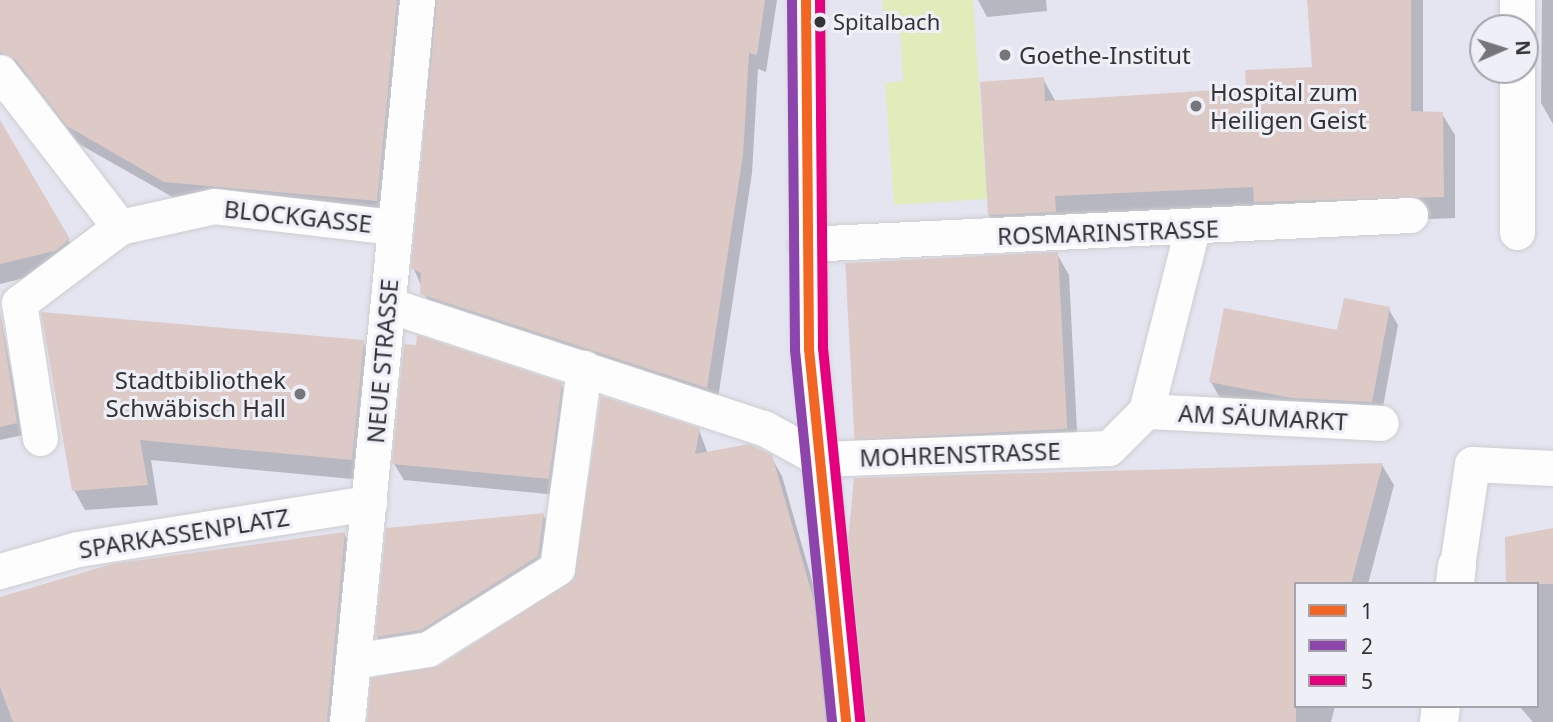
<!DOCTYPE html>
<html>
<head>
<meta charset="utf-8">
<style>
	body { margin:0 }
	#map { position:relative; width:1553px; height:722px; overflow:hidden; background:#f1f1f6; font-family:"Noto Sans",sans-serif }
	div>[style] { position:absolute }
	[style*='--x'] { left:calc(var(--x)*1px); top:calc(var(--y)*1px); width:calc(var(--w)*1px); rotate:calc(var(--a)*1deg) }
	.built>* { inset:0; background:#e4e5f0 }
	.green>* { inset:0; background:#e0ecba }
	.shadow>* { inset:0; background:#0003 }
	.building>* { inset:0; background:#ddcac6; transform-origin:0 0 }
	.roads { filter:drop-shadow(0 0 2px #cdcdd1) drop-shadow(0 0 2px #cdcdd1) }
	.pedestrian>* { height:35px; margin:-17.5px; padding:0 17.5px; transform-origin:17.5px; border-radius:17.5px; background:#fdfdfe }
	.minor>* { height:38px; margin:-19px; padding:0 19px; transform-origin:19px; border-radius:19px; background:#fdfdfe }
	.bus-1>* { height:10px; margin:-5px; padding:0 5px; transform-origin:5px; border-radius:5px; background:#f26522 }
	.bus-2>* { height:10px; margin:-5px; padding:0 5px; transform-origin:5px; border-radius:5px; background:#8e44ad }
	.bus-3>* { height:10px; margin:-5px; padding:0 5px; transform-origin:5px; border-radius:5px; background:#e5007d }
	.dots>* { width:19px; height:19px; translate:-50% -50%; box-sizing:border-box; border:4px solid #efeff8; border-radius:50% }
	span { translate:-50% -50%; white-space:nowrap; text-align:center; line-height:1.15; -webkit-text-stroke:6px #efeff8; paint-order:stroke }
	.bus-label { font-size:22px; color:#343437 }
	.left { translate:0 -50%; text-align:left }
	.poi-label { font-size:24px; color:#343437 }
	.right { translate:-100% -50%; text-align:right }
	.street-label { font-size:24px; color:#343437 }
	.legend { position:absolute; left:1294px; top:582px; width:245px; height:126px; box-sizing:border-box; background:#efeff8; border:2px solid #a4a4ab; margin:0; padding:9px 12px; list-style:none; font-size:21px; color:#343437 }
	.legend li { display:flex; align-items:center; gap:14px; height:35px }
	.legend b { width:35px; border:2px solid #a4a4ab }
	.north { position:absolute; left:1469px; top:14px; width:70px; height:70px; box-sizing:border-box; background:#efeff8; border:2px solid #a4a4ab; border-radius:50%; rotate:87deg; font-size:19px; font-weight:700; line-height:28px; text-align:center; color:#343437 }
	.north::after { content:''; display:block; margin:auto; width:24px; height:32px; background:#76767a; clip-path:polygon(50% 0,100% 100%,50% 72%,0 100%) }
</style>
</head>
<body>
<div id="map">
	<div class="built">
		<div style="clip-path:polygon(evenodd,0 0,1553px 0,1553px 722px,0 722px,0 0,1483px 28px,1525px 28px,1525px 70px,1483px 70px,1483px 28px,0 0,1296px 584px,1537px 584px,1537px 706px,1296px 706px,1296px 584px)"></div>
	</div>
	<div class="green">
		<div style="clip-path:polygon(882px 0,973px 0,987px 199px,894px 205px,885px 83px,903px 81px,899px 11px,883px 12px)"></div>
	</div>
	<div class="shadow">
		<div style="clip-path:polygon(0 0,418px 0,387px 218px,176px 199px,79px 144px,28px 77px,7px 69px,0 75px)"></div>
		<div style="clip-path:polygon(435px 0,777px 0,766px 72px,758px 69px,752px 173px,717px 405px,432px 311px,413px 267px)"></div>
		<div style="clip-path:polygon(978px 0,1046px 0,1047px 11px,987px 17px)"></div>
		<div style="clip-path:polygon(1310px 0,1423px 0,1423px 113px,1442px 114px,1455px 135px,1455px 218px,1002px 236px,989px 215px,1043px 79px,1056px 102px,1248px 89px,1314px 68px)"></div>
		<div style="clip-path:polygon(1542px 0,1553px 0,1553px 124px,1541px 103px)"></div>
		<div style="clip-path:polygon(0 123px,79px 258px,65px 268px,0 284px)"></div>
		<div style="clip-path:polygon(1057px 254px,1069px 275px,1078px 450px,870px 458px,858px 437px,847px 264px)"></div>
		<div style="clip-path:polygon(1388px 308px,1398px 325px,1381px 418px,1220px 398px,1211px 382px)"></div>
		<div style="clip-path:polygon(0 312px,23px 435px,0 440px)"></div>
		<div style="clip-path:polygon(43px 314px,363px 342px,374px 362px,363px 480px,151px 460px,158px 505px,85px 510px,74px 490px)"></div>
		<div style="clip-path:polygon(561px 384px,570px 401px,557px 495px,404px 480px,394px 464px)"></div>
		<div style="clip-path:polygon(699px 430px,708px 454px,771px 457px,782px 476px,824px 622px,834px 722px,369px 722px,575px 580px)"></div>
		<div style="clip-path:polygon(1382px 465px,1394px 485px,1368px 584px,1296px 584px,1296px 706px,1335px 706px,1331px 722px,867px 722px)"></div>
		<div style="clip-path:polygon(543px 515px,553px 531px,547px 573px,387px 653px,377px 637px)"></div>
		<div style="clip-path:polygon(1553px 529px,1553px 722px,1533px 722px,1519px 706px,1537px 706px,1537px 584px)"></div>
		<div style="clip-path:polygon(344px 534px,355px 552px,339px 722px,0 722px,0 598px)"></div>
	</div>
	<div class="building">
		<div style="clip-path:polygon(0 0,397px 0,377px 201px,164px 182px,67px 126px,16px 60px,0 52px)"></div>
		<div style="clip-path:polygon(437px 0,765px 0,757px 55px,749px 53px,743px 155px,707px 388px,420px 294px,421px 273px,411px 268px)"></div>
		<div style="clip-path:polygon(1307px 0,1411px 0,1411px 111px,1443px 112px,1444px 197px,1254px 202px,1253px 187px,1055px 196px,1056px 212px,988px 215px,980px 82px,1044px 77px,1045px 101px,1246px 88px,1245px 70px,1312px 67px)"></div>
		<div style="clip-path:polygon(0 120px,70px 239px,55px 251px,0 264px)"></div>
		<div style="left:1058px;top:252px;width:177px;height:213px;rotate:87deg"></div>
		<div style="clip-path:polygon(1344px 298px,1390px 307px,1372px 402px,1292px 398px,1209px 382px,1224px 308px,1337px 330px)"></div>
		<div style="clip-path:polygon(0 312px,17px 423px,0 427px)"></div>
		<div style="clip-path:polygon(41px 312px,364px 340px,352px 460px,140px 440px,148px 485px,72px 491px)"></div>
		<div style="clip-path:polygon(417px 335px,562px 383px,549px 479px,392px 464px,404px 344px,416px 345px)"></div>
		<div style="clip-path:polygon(601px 396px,700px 428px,695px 454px,749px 444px,772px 455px,814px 601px,826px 722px,367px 722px,371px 678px,439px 666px,574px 579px)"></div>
		<div style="clip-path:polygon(1383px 463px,1351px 584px,1296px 584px,1296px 722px,866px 722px,848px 541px,854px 478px)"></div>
		<div style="clip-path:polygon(544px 513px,538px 556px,421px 630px,375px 637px,386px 528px)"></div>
		<div style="clip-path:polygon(1553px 528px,1553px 584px,1506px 584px,1505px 537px)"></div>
		<div style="clip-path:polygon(345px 532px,327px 722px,13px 722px,0 687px,0 597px,112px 564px)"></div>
	</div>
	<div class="roads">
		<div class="pedestrian">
			<div style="--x:806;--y:0;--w:349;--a:89.5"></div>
			<div style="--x:809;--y:349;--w:375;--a:84.3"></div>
			<div style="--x:1517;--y:0;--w:28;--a:90"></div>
			<div style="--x:1517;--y:70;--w:162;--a:90"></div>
			<div style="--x:0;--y:72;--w:196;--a:52.3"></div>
			<div style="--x:806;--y:244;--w:605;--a:-2.75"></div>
			<div style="--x:389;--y:305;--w:395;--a:18.2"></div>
			<div style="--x:764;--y:428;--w:64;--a:29"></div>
			<div style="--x:820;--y:459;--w:289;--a:-2.2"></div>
			<div style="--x:1109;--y:448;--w:52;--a:-45"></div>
			<div style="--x:1146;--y:411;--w:188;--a:-75.8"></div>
			<div style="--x:1146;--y:411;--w:235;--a:2.9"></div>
			<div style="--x:40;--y:438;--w:137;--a:-98.8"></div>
			<div style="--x:19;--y:303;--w:126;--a:-37"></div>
			<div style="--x:120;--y:227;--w:96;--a:-12.6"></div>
			<div style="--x:214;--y:206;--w:181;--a:6.7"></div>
			<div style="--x:1457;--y:566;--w:103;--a:-81.6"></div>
			<div style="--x:1472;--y:464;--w:81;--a:2.8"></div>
			<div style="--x:0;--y:571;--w:81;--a:-15.8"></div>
			<div style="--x:78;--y:549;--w:295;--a:-9"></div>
			<div style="--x:353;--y:661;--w:76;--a:-9.1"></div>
			<div style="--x:428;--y:649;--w:152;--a:-32.1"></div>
			<div style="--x:557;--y:568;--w:202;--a:-82.3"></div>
			<div style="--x:347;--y:722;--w:725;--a:-84.46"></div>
		</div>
		<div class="minor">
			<div style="--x:1455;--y:584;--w:18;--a:-84"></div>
			<div style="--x:1439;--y:722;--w:16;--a:-83"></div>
		</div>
	</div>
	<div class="bus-1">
		<div style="--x:806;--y:0;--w:349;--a:89.5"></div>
		<div style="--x:809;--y:349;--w:375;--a:84.3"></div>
	</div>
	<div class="bus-2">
		<div style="--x:792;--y:0;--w:350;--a:89.5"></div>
		<div style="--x:795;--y:350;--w:374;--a:84.3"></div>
	</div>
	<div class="bus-3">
		<div style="--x:820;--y:0;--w:348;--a:89.5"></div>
		<div style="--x:823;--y:348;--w:375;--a:84.3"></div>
	</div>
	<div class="dots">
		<div style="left:820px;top:22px;background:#343437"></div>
		<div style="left:1005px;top:55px;background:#76767a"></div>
		<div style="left:1196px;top:106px;background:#76767a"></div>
		<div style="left:300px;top:394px;background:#76767a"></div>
	</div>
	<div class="bus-label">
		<span class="left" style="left:833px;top:22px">Spitalbach</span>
	</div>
	<div class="poi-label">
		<span class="left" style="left:1019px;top:55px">Goethe-Institut</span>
		<span class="left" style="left:1210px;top:106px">Hospital zum<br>Heiligen Geist</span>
		<span class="right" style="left:286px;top:394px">Stadtbibliothek<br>Schwäbisch Hall</span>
	</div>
	<div class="street-label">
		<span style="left:298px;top:216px;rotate:6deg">BLOCKGASSE</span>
		<span style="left:1108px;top:232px;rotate:-2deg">ROSMARINSTRASSE</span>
		<span style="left:382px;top:361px;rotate:-85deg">NEUE STRASSE</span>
		<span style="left:1263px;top:417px;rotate:3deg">AM SÄUMARKT</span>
		<span style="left:960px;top:454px;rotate:-2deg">MOHRENSTRASSE</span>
		<span style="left:184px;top:533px;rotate:-9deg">SPARKASSENPLATZ</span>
	</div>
	<ul class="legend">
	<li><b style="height:9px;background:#f26522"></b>1</li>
	<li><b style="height:9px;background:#8e44ad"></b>2</li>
	<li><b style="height:9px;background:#e5007d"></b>5</li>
	</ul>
	<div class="north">N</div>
</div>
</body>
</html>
